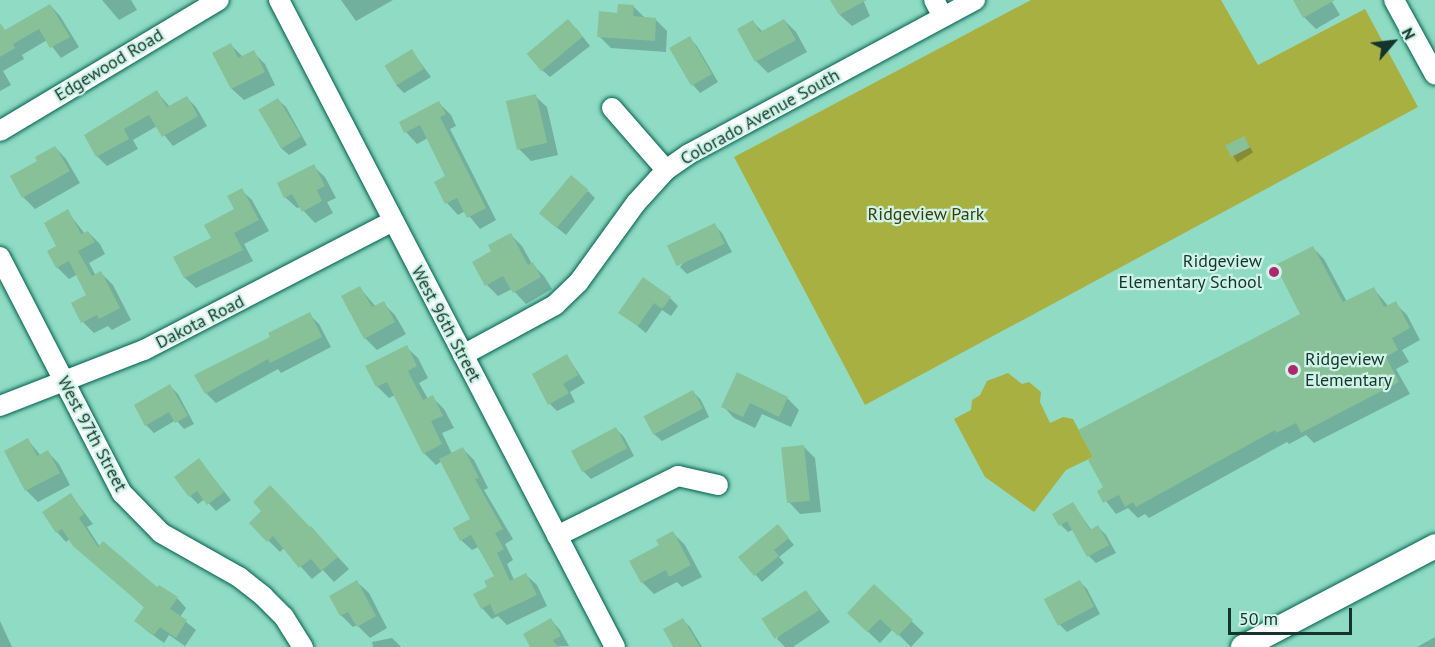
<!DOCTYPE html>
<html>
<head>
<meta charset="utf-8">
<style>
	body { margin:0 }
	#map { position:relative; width:1435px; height:647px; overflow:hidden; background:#8fdbc4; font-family:"PT Sans",sans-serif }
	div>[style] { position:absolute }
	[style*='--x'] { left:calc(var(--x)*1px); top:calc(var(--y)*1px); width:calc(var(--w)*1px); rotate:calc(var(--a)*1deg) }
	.green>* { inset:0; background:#a9b042 }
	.shadow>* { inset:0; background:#0003; transform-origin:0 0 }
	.building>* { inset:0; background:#88c198; transform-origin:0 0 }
	.roads { filter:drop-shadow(0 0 2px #02604d) drop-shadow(0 0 2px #02604d) }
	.minor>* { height:20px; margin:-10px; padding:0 10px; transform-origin:10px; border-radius:10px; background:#fff }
	.tertiary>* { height:24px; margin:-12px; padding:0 12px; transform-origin:12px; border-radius:12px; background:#fff }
	.dots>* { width:16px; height:16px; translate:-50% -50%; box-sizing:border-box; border:3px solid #cff3e7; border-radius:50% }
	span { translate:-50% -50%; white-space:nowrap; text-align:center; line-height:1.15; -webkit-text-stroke:4.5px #cff3e7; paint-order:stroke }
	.street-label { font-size:18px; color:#15352c }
	.park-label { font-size:18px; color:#393d0c }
	.poi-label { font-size:18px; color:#15352c }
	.right { translate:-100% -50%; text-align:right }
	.left { translate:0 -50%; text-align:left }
	.north { position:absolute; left:1363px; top:12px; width:60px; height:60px; -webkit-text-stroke:4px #cff3e7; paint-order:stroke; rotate:62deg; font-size:16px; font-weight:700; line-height:24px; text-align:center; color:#15352c }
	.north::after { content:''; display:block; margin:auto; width:21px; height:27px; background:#15352c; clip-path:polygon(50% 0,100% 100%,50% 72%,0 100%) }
	.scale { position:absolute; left:1228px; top:608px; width:124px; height:27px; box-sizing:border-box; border:3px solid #15352c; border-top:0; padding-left:8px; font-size:18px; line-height:21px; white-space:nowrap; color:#15352c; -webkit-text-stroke:4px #cff3e7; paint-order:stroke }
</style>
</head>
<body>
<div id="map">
	<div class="green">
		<div style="clip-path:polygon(1031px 0,1221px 0,1258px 65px,1365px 9px,1418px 107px,865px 405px,734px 157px)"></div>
		<div style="clip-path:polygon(1008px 373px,1022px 384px,1029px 382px,1041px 392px,1040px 402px,1050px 423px,1063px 417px,1073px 419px,1093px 457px,1066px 470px,1034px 512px,985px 477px,954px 419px,971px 410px,972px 400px,980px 395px,987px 381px)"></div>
	</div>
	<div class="shadow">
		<div style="clip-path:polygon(102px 0,131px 0,137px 10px,119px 20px)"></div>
		<div style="clip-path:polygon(341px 0,393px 0,356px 21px)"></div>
		<div style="clip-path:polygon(832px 0,863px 0,870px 16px,852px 26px,840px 15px)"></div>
		<div style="clip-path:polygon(1295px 0,1331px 0,1340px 15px,1316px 29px,1304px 17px)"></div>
		<div style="clip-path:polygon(50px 5px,60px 16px,79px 47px,61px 58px,47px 40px,22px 55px,24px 59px,3px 71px,11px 85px,0 91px,0 31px,5px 32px)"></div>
		<div style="clip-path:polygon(633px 6px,645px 18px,655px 19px,667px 31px,666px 52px,611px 48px,599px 36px,619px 14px)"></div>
		<div style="clip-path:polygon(784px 20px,796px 32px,807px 52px,768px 73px,757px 62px,739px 30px,753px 22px,763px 32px)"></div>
		<div style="clip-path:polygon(576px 28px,590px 46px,550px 77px,542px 70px)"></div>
		<div style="clip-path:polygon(689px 38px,697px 46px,718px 82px,700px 93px,693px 85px)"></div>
		<div style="clip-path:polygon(231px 45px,243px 57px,253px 52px,265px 64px,275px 85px,244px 100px,232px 89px,214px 53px)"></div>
		<div style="clip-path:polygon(412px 51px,431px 77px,404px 93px,396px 85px)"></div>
		<div style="clip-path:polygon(157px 92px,170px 107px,186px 97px,196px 107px,207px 126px,173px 146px,157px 126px,133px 140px,138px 149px,107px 166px,97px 156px,86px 135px)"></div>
		<div style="clip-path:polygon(535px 96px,547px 107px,558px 155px,531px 161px,519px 149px)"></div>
		<div style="clip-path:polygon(278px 100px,286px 107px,307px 145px,289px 155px,281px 148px,260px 110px)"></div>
		<div style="clip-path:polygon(439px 103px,451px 115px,456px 126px,450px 129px,496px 220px,480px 229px,465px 211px,458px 215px,447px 203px,447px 176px,428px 138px,417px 144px,406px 132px)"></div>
		<div style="left:1244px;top:138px;width:17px;height:19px;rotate:57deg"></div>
		<div style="clip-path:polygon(55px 147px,66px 159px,80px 183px,35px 209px,23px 197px,39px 161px)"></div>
		<div style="clip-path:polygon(313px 166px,325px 177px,336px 198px,327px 202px,333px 213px,315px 223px,300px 207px,297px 208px,285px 197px)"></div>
		<div style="clip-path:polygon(241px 190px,252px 200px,269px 231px,244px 244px,253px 261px,196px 288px,185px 278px,175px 258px,213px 239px,236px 209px)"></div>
		<div style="clip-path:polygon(588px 191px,595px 198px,566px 235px,549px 221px)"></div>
		<div style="clip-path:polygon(67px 211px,85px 234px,88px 232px,100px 244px,105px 254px,89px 263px,96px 276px,101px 273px,113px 285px,131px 320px,112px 330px,108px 326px,94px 333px,83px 322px,88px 296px,78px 274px,69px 279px,57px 267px,49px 252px,58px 247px)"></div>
		<div style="clip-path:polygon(714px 225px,722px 233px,732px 252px,687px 274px,680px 267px)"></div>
		<div style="clip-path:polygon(510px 234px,522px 246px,532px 264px,544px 276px,552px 289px,526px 304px,512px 289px,498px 296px,487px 285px,493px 251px)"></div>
		<div style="clip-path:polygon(1313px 248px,1324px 259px,1347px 302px,1374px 289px,1389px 307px,1395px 303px,1407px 315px,1420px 340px,1402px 350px,1409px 362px,1396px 369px,1410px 394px,1314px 443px,1306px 435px,1289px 444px,1287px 442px,1149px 518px,1145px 514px,1138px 518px,1128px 508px,1116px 514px,1099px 492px,1302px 314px)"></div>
		<div style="clip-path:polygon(360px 288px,376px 307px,383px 303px,395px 315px,406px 334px,377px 350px,365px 338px)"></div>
		<div style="clip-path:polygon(670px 298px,678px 306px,671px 316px,662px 310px,646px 333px,620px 312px)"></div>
		<div style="clip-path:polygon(309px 314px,319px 324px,331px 347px,281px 373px,278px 369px,216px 403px,206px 393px,272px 337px)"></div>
		<div style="clip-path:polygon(406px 347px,418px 358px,428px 378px,419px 383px,428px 399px,432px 397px,444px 409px,454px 428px,442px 433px,452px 454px,463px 449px,474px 460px,488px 488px,484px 490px,513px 539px,505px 544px,513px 560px,507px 564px,514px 580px,526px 575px,537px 585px,547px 606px,507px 625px,498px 616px,492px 619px,482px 608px,496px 577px,478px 547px,472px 550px,461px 540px,472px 520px,442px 461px,436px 465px,424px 453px,395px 395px,389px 398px,377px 386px)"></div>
		<div style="clip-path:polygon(567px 356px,585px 383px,570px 392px,575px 402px,557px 411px,550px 404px)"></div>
		<div style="clip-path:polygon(170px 386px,178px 394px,194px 424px,184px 429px,176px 420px,154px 433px,146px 425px)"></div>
		<div style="clip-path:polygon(693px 392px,701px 400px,709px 417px,662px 441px,654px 434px)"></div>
		<div style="clip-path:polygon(787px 398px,799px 410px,791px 427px,762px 414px,755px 428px,734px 418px,723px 406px)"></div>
		<div style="clip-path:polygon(616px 429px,624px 437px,634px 456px,591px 479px,583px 471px)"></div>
		<div style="clip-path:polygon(28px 440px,41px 456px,48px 452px,59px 464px,70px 485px,38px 502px,26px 490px)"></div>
		<div style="clip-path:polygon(803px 446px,815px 458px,821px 512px,800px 514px,789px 502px)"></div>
		<div style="clip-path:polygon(199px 460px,231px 500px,216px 511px,205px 499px,198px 504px,190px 496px)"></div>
		<div style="clip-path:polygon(71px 495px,93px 524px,87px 527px,100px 547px,157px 590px,159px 587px,177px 598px,186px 608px,180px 617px,196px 630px,185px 646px,169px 635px,164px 643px,146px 630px,136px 621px,145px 608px,70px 539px,66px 542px,57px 532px,44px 513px)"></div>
		<div style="clip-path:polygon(1073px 504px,1092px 531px,1098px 527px,1106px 535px,1116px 553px,1096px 563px,1089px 556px,1074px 529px,1068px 532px,1061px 525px)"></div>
		<div style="clip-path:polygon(251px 523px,311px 528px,349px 569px,334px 582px,323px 570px,312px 579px,284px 548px,280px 552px)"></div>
		<div style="clip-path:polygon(673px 533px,685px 545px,702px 577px,682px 587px,677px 582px,654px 594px,642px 582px,631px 561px,661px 546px)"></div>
		<div style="clip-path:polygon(784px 533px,794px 545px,779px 557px,784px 563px,762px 582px,740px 557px)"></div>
		<div style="clip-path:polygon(357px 582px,369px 593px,387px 628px,370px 638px,357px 625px,353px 627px,341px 615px)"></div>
		<div style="clip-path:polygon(1080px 582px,1087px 589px,1100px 614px,1067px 632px,1059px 624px)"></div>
		<div style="clip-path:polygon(874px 586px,924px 633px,911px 647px,893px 629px,880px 643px,861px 625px)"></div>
		<div style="clip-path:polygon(806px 592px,830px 622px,793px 647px,785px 647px,777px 639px)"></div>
		<div style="clip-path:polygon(551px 620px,560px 630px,569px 646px,531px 647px)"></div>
		<div style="clip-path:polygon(683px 620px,690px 627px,702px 647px,675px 647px)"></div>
		<div style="clip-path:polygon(0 621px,12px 647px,0 647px)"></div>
		<div style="clip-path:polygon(1435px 637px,1435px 647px,1417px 647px)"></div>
		<div style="clip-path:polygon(392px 638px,401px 647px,373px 647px,372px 642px)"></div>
	</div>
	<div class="building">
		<div style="clip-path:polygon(830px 0,867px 0,839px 15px)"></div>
		<div style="clip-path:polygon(1293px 0,1335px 0,1303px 18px)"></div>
		<div style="clip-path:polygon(50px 4px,70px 37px,50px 48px,39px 29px,13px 44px,15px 48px,0 57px,0 23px,5px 30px)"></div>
		<div style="clip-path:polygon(618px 4px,634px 5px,633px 16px,656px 18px,655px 41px,597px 37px,599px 11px,617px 13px)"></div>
		<div style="left:568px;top:19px;width:23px;height:54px;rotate:50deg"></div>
		<div style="clip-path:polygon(784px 19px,796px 40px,755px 62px,737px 29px,753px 20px,760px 32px)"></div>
		<div style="left:690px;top:36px;width:44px;height:24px;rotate:60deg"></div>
		<div style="clip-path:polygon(231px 43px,238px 58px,254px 50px,265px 72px,231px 89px,212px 53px)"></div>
		<div style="left:412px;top:49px;width:23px;height:32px;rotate:59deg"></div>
		<div style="clip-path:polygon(157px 90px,167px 107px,187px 96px,198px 116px,162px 137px,149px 115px,124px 129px,129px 139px,96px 157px,84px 135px)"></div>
		<div style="left:536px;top:94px;width:50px;height:31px;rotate:77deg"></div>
		<div style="left:278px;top:98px;width:45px;height:23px;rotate:59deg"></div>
		<div style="clip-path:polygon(439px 101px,446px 114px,440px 117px,486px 208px,467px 218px,457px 198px,445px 204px,434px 182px,445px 176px,420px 125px,404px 133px,399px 122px)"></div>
		<div style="left:1244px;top:136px;width:13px;height:21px;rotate:63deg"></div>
		<div style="clip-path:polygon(55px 146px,70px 171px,22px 198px,10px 176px,37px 161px,35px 157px)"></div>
		<div style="clip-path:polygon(314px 164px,325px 186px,317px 190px,322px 201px,302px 212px,292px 194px,284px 198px,277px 183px)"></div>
		<div style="left:571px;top:175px;width:23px;height:50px;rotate:40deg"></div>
		<div style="clip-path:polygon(242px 188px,259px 220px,234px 233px,243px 250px,184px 278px,173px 257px,211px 238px,204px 225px,234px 209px,227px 196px)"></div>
		<div style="clip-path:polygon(68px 209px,81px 234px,88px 231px,95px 242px,78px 251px,92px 276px,101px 271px,120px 308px,99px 319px,97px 315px,81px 323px,71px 303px,86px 295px,69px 261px,56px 268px,47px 251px,56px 246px,44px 223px)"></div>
		<div style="left:715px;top:223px;width:23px;height:53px;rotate:65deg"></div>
		<div style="clip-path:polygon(511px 233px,528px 265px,533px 262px,541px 277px,513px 293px,503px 276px,485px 286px,472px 262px,491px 251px,488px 245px)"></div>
		<div style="clip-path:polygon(1313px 246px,1343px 302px,1374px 287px,1384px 307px,1396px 301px,1410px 328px,1392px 338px,1398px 350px,1386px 357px,1399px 382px,1301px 433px,1296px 423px,1276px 433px,1275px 430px,1136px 507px,1133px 502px,1125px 507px,1119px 495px,1103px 503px,1097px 491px,1103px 487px,1088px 460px,1093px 457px,1078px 430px,1300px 314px,1275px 265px)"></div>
		<div style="clip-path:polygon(643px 277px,671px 297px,662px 309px,654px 303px,638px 326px,618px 313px)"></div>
		<div style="clip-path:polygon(360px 286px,372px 307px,384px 301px,395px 322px,364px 339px,341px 296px)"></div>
		<div style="clip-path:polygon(310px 312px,322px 337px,270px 363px,268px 359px,205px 394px,194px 375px,270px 337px,268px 333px)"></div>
		<div style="clip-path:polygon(407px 345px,417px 366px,408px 371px,423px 400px,433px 395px,443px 416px,431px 421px,442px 444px,423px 454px,387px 382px,376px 387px,365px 366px)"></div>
		<div style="clip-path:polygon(567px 354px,578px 375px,563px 384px,569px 393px,548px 405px,532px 374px)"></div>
		<div style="clip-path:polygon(737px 372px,788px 397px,779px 417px,750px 403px,743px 417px,721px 407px)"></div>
		<div style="clip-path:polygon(170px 384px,188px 416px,175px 423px,169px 412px,145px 426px,134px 405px)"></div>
		<div style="left:693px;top:390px;width:21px;height:56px;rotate:62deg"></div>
		<div style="left:616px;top:427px;width:24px;height:51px;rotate:62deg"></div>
		<div style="clip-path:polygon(28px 438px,37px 456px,48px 450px,60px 473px,25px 491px,4px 451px)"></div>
		<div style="left:804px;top:445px;width:56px;height:23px;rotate:84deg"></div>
		<div style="clip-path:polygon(463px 447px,479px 478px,475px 479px,503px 529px,495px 533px,504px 549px,497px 553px,510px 581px,526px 573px,537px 595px,495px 615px,490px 604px,481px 609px,473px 594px,487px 587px,484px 581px,494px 576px,471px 535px,460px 541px,453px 528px,470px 519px,439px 459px)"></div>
		<div style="clip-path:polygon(199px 458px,224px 492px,207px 505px,197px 491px,189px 497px,174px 477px)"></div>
		<div style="clip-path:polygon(270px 485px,310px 527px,311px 526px,338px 557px,321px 571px,311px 559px,299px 568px,273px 536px,267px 542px,249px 523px,261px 511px,253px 502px)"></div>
		<div style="clip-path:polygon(71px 493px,84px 514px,79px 518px,98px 547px,103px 541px,157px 587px,159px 585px,178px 597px,170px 609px,187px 620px,176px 638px,160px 627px,154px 635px,134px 621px,144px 607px,73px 546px,62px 529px,56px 533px,42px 512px)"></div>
		<div style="clip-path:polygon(1073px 502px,1090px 530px,1098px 525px,1109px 545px,1087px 557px,1067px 521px,1059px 526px,1052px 514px)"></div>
		<div style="clip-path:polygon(778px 524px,789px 538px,774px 550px,779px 556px,754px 576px,738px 557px)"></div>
		<div style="clip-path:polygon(673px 531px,691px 565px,669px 577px,666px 570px,641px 583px,629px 561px,659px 545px,656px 540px)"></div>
		<div style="clip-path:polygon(357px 580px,376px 616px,357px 627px,348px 612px,340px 616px,329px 596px)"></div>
		<div style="left:1080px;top:580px;width:30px;height:41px;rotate:62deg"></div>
		<div style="clip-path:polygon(874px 584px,913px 620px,898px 636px,880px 619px,867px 632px,847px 613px)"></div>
		<div style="left:806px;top:590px;width:24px;height:53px;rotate:57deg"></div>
		<div style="clip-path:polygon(551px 618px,561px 636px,553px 640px,558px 647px,530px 647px,523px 634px)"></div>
		<div style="clip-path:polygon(683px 618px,700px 647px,673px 647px,663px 629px)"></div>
	</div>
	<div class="roads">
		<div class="minor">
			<div style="--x:279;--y:0;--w:729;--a:62.56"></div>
			<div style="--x:934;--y:0;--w:19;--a:62"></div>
			<div style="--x:1394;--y:0;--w:85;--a:61.3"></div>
			<div style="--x:612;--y:108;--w:82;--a:48.9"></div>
			<div style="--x:0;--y:131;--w:255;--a:-30.9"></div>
			<div style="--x:0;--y:257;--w:266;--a:62.7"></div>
			<div style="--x:122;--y:493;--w:56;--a:45.7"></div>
			<div style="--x:161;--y:533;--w:90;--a:29.4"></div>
			<div style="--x:239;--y:577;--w:31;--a:38"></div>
			<div style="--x:263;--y:596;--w:30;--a:45"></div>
			<div style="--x:284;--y:617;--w:36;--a:58"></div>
			<div style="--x:463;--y:355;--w:105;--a:-28.5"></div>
			<div style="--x:555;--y:305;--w:32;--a:-44"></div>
			<div style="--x:578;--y:283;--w:99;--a:-54.1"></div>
			<div style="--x:636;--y:203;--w:45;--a:-47.7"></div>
			<div style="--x:666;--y:170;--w:28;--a:-35"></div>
			<div style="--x:689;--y:154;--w:325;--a:-28.3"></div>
			<div style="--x:0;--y:406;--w:155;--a:-21.3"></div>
			<div style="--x:144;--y:350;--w:280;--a:-27.4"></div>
			<div style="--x:557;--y:536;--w:135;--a:-26.4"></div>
			<div style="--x:678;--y:476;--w:41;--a:12.7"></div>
		</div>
		<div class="tertiary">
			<div style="--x:1243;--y:647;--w:217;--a:-27.7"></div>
		</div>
	</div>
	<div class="dots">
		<div style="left:1274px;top:272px;background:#ad286f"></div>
		<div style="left:1293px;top:370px;background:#ad286f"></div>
	</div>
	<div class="street-label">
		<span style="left:109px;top:65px;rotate:-31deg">Edgewood Road</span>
		<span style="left:760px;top:117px;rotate:-29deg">Colorado Avenue South</span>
		<span style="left:200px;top:322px;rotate:-27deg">Dakota Road</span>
		<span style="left:446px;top:324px;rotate:62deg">West 96th Street</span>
		<span style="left:92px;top:434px;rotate:62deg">West 97th Street</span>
	</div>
	<div class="park-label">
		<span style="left:926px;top:214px">Ridgeview Park</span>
	</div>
	<div class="poi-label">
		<span class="right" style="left:1262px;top:272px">Ridgeview<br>Elementary School</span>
		<span class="left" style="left:1305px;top:370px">Ridgeview<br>Elementary</span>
	</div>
	<div class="north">N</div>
	<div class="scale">50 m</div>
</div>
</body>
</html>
